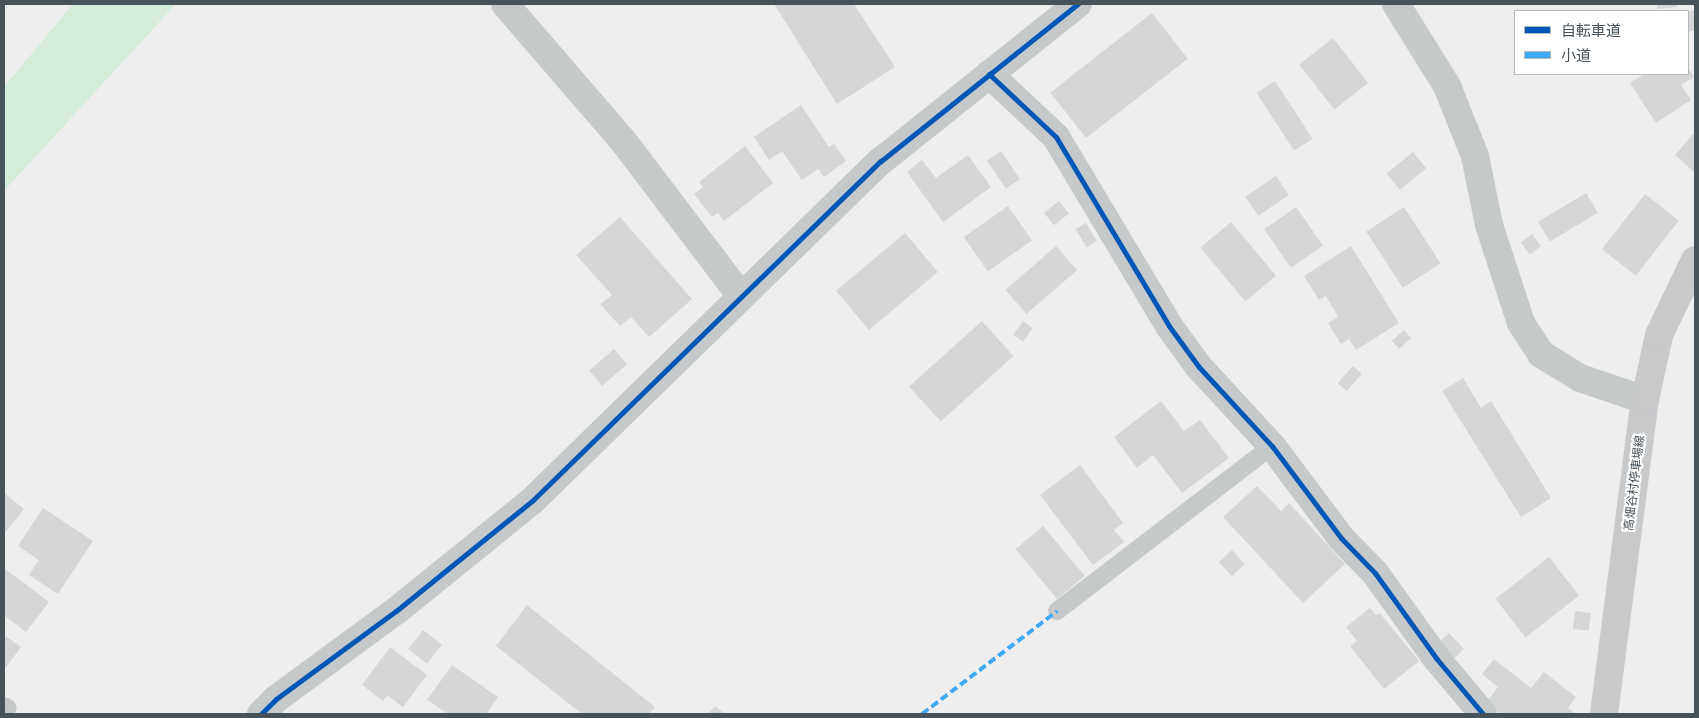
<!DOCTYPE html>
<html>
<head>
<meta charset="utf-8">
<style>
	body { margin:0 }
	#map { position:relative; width:1699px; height:718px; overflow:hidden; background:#efeeee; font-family:"PT Sans","Noto Sans JP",sans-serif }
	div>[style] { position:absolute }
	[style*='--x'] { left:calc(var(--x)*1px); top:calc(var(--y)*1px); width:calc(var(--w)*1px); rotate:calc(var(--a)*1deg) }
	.green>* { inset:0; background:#d5ecdb }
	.building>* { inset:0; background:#d5d6d7; transform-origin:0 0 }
	.lane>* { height:18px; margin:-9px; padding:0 9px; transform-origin:9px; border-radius:9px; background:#c6c9ca }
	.street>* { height:28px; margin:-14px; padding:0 14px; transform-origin:14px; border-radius:14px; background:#c6c9ca }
	.secondary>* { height:28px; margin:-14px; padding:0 14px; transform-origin:14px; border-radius:14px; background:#c7c9cb }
	.quiet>* { height:4px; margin-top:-2px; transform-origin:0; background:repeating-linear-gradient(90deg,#3fa9f5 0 8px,transparent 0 12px) }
	.cycleway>* { height:5px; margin:-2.5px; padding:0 2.5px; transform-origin:2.5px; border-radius:2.5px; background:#0057b8 }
	span { translate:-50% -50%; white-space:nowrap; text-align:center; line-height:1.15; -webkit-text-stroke:4px #fff; paint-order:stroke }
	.street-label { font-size:12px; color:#475259 }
	.frame { position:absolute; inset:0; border:5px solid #475259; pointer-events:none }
	.legend { position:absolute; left:1514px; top:10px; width:175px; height:65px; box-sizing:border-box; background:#fff; border:1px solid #b5babd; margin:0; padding:6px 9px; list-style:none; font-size:15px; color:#475259 }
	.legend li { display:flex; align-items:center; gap:10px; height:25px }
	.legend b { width:25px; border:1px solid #b5babd }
</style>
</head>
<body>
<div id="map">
	<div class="green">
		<div style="clip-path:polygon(73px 4px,176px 4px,4px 191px,4px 87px)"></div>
	</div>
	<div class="building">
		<div style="clip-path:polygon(774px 4px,854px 4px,895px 67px,837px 104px)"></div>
		<div style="clip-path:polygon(1657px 4px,1677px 4px,1677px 7px,1657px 9px)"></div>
		<div style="clip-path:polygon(1693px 4px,1695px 4px,1695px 30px,1688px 32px,1688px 12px,1694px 10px)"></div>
		<div style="left:1152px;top:13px;width:58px;height:129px;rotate:52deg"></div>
		<div style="left:1333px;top:38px;width:57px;height:43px;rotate:52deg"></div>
		<div style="clip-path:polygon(1688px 67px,1694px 77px,1681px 85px,1691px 100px,1656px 123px,1630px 83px,1644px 74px,1688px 74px)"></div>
		<div style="left:1275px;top:81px;width:69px;height:22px;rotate:57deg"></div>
		<div style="clip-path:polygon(801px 105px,829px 147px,834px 144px,846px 161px,824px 177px,818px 169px,802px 180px,782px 151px,769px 160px,754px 137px)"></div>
		<div style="clip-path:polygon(1693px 134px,1695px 136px,1694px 172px,1675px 155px)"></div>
		<div style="clip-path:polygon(745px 146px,773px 183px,724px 221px,718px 213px,712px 217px,694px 194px,703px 187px,699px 182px)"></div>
		<div style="left:1001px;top:151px;width:34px;height:17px;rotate:56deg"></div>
		<div style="left:1413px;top:152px;width:21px;height:34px;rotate:51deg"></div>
		<div style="clip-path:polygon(968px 155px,991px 187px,943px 222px,907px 172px,922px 160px,936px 178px)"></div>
		<div style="left:1276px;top:176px;width:23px;height:37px;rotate:56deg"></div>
		<div style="left:1586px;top:193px;width:23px;height:56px;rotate:59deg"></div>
		<div style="left:1645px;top:194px;width:43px;height:70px;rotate:38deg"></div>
		<div style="left:1059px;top:201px;width:16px;height:19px;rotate:52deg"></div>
		<div style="left:1008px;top:206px;width:42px;height:54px;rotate:55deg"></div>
		<div style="left:1296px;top:207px;width:47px;height:39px;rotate:55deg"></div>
		<div style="left:1404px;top:207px;width:67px;height:45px;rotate:57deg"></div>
		<div style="clip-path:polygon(620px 217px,692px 299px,649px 337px,631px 317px,620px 326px,600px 304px,612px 295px,576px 255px)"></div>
		<div style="left:1231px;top:222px;width:70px;height:40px;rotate:50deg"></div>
		<div style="left:1086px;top:223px;width:21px;height:12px;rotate:59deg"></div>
		<div style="left:905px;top:233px;width:51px;height:90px;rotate:50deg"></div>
		<div style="left:1532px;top:234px;width:15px;height:14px;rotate:53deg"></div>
		<div style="left:1056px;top:246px;width:32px;height:67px;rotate:49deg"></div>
		<div style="clip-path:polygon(1351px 246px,1399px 323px,1356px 350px,1349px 339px,1341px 344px,1328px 323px,1338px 317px,1326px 296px,1319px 300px,1304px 276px)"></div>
		<div style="left:982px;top:321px;width:47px;height:98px;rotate:48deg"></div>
		<div style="left:1023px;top:321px;width:12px;height:17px;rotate:35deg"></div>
		<div style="left:1404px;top:330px;width:11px;height:16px;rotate:49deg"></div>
		<div style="left:614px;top:349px;width:20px;height:33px;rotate:49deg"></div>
		<div style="left:1353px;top:366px;width:12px;height:23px;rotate:42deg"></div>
		<div style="clip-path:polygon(1463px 378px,1481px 408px,1491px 401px,1551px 498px,1521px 517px,1442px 391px)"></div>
		<div style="clip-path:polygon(1161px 401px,1184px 431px,1200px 420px,1229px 458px,1182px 493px,1153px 455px,1137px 468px,1114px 437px)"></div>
		<div style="clip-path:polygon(1080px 465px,1123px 523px,1114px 530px,1124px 542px,1093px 565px,1040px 495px)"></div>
		<div style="clip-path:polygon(1257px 486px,1281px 511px,1289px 503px,1345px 564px,1303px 603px,1223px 517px)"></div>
		<div style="clip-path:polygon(4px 493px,24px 509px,4px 534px)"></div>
		<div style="clip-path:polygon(43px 508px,93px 541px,58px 594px,29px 575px,39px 560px,18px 546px)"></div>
		<div style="left:1043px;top:526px;width:65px;height:36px;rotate:50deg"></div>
		<div style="left:1232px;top:550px;width:19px;height:18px;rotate:47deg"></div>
		<div style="left:1549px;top:557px;width:49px;height:68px;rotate:52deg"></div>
		<div style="clip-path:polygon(4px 568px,49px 602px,26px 632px,4px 615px)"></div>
		<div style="clip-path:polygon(527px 605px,655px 707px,649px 714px,582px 714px,496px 646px)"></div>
		<div style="clip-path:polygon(1370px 608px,1376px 615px,1380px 613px,1419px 661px,1384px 689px,1350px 646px,1357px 641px,1346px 627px)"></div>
		<div style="left:1575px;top:611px;width:16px;height:18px;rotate:7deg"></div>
		<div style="left:423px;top:630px;width:24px;height:24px;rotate:38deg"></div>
		<div style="left:1449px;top:633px;width:22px;height:13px;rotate:47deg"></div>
		<div style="clip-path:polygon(4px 635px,21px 647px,4px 670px)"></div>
		<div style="clip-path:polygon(390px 647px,427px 675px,403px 707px,387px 695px,383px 701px,362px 685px)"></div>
		<div style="clip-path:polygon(1494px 659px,1531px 688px,1544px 672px,1576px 697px,1568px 708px,1576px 714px,1501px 714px,1486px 703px,1498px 687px,1482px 674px)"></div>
		<div style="clip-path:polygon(452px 665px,498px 697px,486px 714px,448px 714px,427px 700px)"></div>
		<div style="clip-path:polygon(715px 706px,725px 714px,708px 714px)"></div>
	</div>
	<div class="lane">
		<div style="--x:1057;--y:611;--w:271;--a:-37.5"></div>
		<div style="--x:4;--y:706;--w:4;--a:27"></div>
	</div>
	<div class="street">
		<div style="--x:505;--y:4;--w:182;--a:49.2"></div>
		<div style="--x:624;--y:142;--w:193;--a:52.8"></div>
		<div style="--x:1396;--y:4;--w:97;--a:58.1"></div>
		<div style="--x:1447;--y:86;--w:75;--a:68.2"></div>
		<div style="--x:1475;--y:156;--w:70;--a:78.5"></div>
		<div style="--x:1489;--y:225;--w:103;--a:71.9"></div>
		<div style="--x:1521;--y:323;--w:37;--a:57"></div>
		<div style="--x:1541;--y:354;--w:46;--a:31.6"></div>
		<div style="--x:1580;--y:378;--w:69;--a:18.7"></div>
		<div style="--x:989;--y:74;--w:92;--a:43.2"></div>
		<div style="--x:1056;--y:137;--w:220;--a:59.1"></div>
		<div style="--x:1169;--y:326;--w:51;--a:53.8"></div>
		<div style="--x:1199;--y:367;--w:108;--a:47.3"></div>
		<div style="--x:1272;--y:446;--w:115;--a:53.1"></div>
		<div style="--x:1341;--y:538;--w:49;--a:45.8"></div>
		<div style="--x:1375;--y:573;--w:105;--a:54.3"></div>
		<div style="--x:1436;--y:658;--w:73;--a:50"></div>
		<div style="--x:261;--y:714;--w:21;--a:-45"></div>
		<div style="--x:276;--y:699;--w:149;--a:-36.3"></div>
		<div style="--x:396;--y:611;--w:175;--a:-39"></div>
		<div style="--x:532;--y:501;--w:487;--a:-44.3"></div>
		<div style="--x:881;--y:161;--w:252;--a:-38.6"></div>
	</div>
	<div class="secondary">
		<div style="--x:1604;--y:714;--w:317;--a:-82.6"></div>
		<div style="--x:1645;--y:400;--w:66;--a:-77.8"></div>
		<div style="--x:1659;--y:335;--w:83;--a:-64.4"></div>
	</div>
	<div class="quiet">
		<div style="--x:922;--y:714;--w:170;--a:-37.3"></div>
	</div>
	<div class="cycleway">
		<div style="--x:989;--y:74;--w:92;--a:43.2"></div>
		<div style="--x:1056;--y:137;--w:220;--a:59.1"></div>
		<div style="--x:1169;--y:326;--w:51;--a:53.8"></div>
		<div style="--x:1199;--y:367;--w:108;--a:47.3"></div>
		<div style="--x:1272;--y:446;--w:115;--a:53.1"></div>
		<div style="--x:1341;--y:538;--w:49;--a:45.8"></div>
		<div style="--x:1375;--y:573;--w:105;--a:54.3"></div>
		<div style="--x:1436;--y:658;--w:73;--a:50"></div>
		<div style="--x:261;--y:714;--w:21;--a:-45"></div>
		<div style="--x:276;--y:699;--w:149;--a:-36.3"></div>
		<div style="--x:396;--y:611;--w:175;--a:-39"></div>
		<div style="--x:532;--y:501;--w:487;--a:-44.3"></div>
		<div style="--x:881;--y:161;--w:252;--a:-38.6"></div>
	</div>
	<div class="street-label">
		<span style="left:1634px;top:483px;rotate:-83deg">高畑谷村停車場線</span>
	</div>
	<div class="frame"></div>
	<ul class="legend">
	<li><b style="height:6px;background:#0057b8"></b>自転車道</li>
	<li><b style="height:6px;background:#3fa9f5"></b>小道</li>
	</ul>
</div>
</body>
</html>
